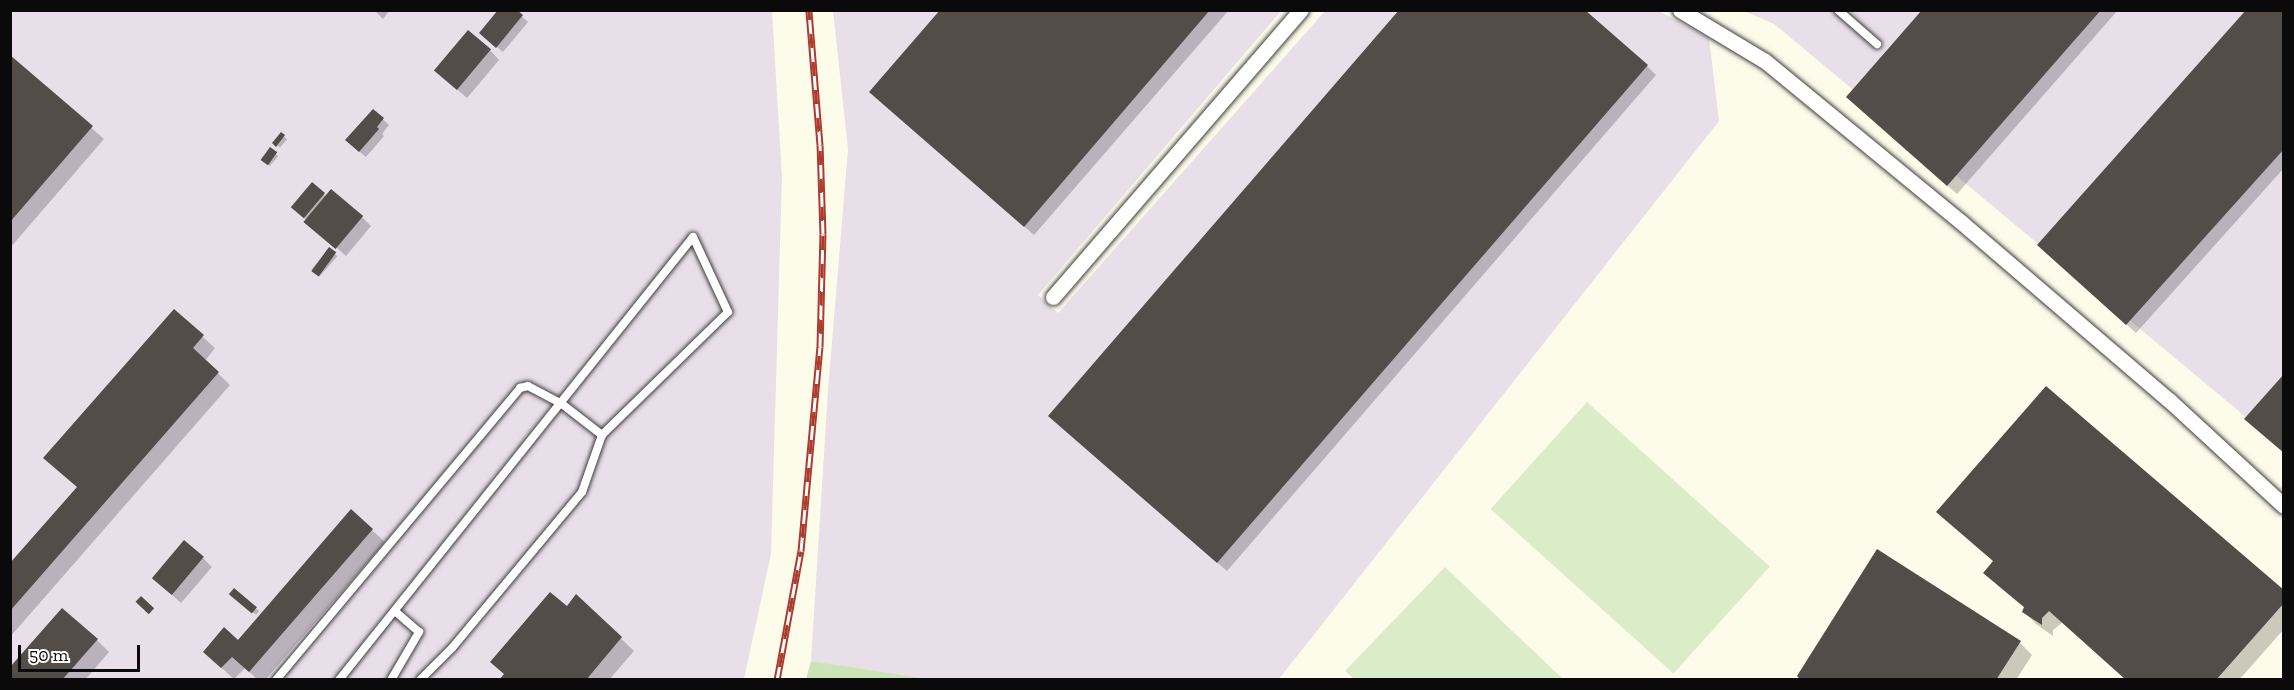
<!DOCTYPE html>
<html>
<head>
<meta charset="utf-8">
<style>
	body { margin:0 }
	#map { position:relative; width:2294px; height:690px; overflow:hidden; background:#fdfcea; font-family:"Zilla Slab",serif }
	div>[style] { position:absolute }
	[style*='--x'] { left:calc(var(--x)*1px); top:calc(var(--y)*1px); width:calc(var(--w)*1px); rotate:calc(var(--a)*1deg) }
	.industrial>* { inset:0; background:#e9dfe9 }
	.green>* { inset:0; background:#c9e4b7 }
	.pitch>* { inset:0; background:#dbecc8; transform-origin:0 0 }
	.shadow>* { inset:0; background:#0003; transform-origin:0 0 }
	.building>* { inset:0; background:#524d48; transform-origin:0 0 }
	.path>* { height:3px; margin-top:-1.5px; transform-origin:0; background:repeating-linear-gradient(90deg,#2c2c2c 0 6px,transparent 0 9px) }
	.roads { filter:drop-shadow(0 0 2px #3d3d3d) drop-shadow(0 0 2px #3d3d3d) }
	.service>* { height:8px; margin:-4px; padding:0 4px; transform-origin:4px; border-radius:4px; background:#fff }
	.minor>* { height:15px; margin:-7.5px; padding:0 7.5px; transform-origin:7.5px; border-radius:7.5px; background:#fff }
	.rail>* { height:7px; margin-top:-3.5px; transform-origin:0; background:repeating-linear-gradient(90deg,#fff 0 14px,#ad3a30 0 28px); box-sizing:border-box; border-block:2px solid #ad3a30 }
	span { translate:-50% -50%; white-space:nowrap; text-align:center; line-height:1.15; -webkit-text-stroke:6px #fff; paint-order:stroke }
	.frame { position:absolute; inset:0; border:12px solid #0a0a0a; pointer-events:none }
	.scale { position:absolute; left:18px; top:645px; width:122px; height:27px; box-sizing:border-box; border:3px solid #0a0a0a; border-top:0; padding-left:8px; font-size:18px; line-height:21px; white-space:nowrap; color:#0a0a0a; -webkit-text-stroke:4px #fff; paint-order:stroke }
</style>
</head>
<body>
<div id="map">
	<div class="industrial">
		<div style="clip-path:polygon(10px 11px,772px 11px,782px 177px,771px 554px,744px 679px,11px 679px)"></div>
		<div style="clip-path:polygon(833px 11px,1281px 11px,1038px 295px,1058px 313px,1325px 11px,1659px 11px,1709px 38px,1719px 121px,1279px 679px,927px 680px,811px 661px,828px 390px,848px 149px)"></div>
		<div style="clip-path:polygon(1744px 11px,2283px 11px,2283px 448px,1774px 24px)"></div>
	</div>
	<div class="green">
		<div style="clip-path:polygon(811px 661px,927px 679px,806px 679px)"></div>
	</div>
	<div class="pitch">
		<div style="left:1587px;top:402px;width:246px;height:144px;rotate:42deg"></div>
		<div style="clip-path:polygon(1445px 567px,1563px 679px,1354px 679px,1345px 671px)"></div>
	</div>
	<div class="shadow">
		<div style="clip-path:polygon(374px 10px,390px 10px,383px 19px)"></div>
		<div style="clip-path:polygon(515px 10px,528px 22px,503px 52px,487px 39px)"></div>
		<div style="clip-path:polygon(942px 10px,1229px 10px,1034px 235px,880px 101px)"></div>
		<div style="clip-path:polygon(1924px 10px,2118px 10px,1957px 194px,1857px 106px)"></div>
		<div style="clip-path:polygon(2284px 10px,2284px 168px,2136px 333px,2048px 254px)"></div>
		<div style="clip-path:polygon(490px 50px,499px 60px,467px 98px,436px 71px)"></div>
		<div style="clip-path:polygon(10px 57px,104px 139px,10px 248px)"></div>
		<div style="clip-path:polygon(1647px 66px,1656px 75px,1227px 571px,1059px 425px)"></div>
		<div style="clip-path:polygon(374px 111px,389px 125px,382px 134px,384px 136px,366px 157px,353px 146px)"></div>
		<div style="left:281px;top:134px;width:8px;height:11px;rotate:40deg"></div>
		<div style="left:270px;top:149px;width:11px;height:13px;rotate:41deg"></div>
		<div style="clip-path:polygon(312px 184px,327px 197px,362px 217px,371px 226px,346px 256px,299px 213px)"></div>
		<div style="left:329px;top:249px;width:11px;height:27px;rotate:41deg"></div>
		<div style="clip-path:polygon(174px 311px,215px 348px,205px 361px,230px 385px,10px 637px,10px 565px,78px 488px)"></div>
		<div style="clip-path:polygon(351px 511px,385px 542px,265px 680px,258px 680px,245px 668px,234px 679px,217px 664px)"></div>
		<div style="clip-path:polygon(203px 558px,212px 567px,181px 603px,162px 586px)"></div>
		<div style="clip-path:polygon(1994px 562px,2284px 592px,2284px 629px,2239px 680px,2127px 680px,2063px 622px,2053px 630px,2053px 636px,2036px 624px,2024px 612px,2025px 608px,1997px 585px)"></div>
		<div style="left:234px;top:590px;width:33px;height:5px;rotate:40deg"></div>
		<div style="clip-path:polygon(576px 596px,634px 651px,609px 680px,501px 680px)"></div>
		<div style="clip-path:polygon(97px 640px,109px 652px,85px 680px,10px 680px)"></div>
		<div style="clip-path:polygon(2020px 643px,2032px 655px,2016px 680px,1802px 680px)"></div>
	</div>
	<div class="building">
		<div style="clip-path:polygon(498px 10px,517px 10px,523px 15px,496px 48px,479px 33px)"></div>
		<div style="clip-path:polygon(940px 10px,1210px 10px,1024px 227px,869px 92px)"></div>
		<div style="clip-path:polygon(1399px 10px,1585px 10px,1648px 65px,1217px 563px,1048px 416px)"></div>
		<div style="clip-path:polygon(1922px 10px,2101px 10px,1947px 186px,1846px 97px)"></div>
		<div style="clip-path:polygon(2246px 10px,2284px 10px,2284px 149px,2126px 325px,2037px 245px)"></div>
		<div style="left:468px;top:30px;width:30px;height:53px;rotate:40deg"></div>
		<div style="clip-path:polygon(10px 55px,93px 126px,10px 222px)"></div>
		<div style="clip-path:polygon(373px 109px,384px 118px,377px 127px,379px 129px,359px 152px,345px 140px)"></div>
		<div style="clip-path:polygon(281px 132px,285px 135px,276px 147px,272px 143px)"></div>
		<div style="left:270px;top:147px;width:9px;height:16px;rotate:36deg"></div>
		<div style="left:312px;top:182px;width:17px;height:33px;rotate:40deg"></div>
		<div style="left:331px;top:189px;width:42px;height:43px;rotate:40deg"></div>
		<div style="left:329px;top:247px;width:9px;height:30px;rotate:36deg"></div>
		<div style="clip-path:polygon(174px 309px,204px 335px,193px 348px,219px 372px,10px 611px,10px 563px,77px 487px,43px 458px)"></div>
		<div style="clip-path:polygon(2284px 374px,2284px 453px,2244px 419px)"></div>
		<div style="clip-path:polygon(2046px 386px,2284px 590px,2284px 603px,2216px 680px,2126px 680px,2049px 611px,2042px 618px,2042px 625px,2022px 612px,2024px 607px,1983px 573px,1993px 561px,1936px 512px)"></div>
		<div style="clip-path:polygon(351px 509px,373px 529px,249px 672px,232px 657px,221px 668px,203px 652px,224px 627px,238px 640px)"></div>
		<div style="left:184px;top:540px;width:26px;height:50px;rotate:40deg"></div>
		<div style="clip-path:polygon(1877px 549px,2021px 641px,1996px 680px,1801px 680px,1797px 676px)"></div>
		<div style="left:234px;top:588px;width:30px;height:8px;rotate:40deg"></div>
		<div style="clip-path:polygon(550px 592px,567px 606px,576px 594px,622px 637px,586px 680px,499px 680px,504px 674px,490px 662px)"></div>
		<div style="left:141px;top:596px;width:18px;height:8px;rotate:43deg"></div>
		<div style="clip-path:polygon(62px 608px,98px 639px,62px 680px,10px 680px,10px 667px)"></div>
	</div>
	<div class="path">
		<div style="--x:845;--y:680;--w:26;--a:0"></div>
	</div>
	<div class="roads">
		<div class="service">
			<div style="--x:1838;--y:10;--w:52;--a:41.1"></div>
			<div style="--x:276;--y:680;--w:381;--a:-50.1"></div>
			<div style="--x:520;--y:388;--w:8;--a:-14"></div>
			<div style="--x:528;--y:386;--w:38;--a:28"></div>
			<div style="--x:562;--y:404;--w:51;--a:37.8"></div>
			<div style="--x:339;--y:680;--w:567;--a:-51.37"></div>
			<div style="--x:693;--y:237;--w:83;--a:65"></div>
			<div style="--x:728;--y:312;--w:176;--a:135.7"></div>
			<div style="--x:602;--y:435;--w:60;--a:109.3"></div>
			<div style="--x:582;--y:492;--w:203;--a:129.8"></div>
			<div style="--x:452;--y:648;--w:45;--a:135"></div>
			<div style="--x:391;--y:680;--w:56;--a:-59.7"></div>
			<div style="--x:419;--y:632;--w:32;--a:-139"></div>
		</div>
		<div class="minor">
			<div style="--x:1680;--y:10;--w:99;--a:31"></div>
			<div style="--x:1765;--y:61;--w:254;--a:39.4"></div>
			<div style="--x:1961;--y:222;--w:274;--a:40.6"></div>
			<div style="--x:2169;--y:400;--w:156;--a:42.7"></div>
			<div style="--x:1053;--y:297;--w:379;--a:-49.2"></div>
		</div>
	</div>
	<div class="rail">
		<div style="--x:777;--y:680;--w:131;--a:-79.5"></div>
		<div style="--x:801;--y:551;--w:205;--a:-84.7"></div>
		<div style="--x:820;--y:347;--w:113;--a:-88.5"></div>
		<div style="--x:823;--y:234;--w:89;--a:-91.9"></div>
		<div style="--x:820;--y:145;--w:135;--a:-94.7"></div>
	</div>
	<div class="frame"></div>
	<div class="scale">50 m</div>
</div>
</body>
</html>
